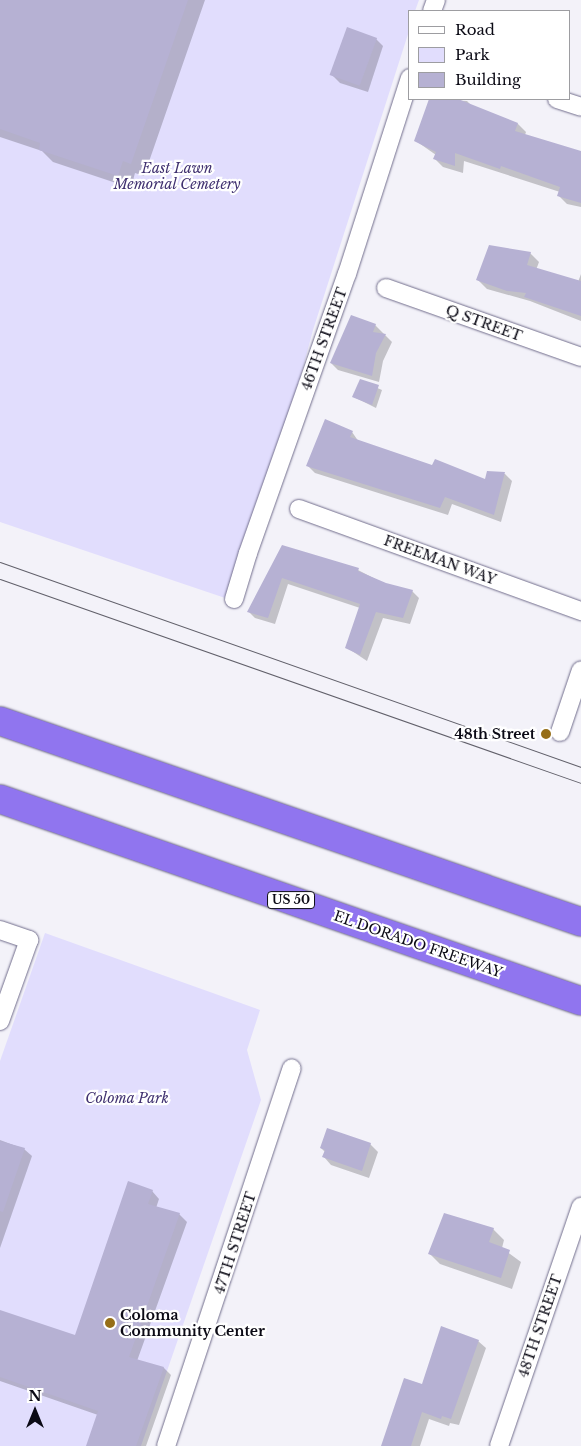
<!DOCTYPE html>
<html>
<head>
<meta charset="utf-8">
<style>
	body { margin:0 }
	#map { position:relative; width:581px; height:1446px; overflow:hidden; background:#f3f2f9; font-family:"Libre Baskerville",serif }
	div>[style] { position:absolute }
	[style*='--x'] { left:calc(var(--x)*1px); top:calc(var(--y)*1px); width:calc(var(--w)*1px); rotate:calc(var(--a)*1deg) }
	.green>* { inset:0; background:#e1ddfd }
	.shadow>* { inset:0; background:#0003 }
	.building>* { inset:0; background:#b6b1d3; transform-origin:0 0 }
	.roads { filter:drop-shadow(0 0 1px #716d8c) drop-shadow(0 0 1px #716d8c) }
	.street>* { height:18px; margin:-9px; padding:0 9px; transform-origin:9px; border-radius:9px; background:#fff }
	.highway>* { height:28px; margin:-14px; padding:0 14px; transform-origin:14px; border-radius:14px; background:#9075ef }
	.tram>* { height:1px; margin:-0.5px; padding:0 0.5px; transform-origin:0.5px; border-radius:0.5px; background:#61606a }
	.dots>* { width:14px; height:14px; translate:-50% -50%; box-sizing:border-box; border:2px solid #fff; border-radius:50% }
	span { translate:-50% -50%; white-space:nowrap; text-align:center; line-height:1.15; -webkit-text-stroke:4.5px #fff; paint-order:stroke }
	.shield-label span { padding:1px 4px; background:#fff; border:1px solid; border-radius:4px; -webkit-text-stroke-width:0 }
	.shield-label { font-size:12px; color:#0b0a15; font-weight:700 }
	.park-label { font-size:14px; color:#403170; font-style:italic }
	.street-label { font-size:14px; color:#0b0a15 }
	.poi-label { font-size:14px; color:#0b0a15; font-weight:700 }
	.right { translate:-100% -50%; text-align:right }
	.left { translate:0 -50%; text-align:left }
	.legend { position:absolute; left:408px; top:10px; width:162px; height:90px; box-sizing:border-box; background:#fff; border:1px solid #9d9da1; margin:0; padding:6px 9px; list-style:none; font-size:15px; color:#0b0a15 }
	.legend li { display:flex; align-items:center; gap:10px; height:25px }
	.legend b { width:25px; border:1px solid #9d9da1 }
	.north { position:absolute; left:10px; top:1386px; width:50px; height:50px; -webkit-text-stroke:4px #fff; paint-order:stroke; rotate:0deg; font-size:14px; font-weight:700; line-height:20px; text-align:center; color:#0b0a15 }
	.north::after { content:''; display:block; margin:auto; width:18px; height:22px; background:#0b0a15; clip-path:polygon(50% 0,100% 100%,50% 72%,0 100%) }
</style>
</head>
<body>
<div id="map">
	<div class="green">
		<div style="clip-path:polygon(0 0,419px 0,415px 11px,410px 11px,410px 28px,313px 330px,240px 603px,0 522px)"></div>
		<div style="clip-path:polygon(45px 933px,260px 1010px,247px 1050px,261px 1100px,141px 1446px,0 1446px,0 1061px)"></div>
	</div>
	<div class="shadow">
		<div style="clip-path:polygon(0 0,205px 0,144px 176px,135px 173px,131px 188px,53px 162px,42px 151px,0 137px)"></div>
		<div style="clip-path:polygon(376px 39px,383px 46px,368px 92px,340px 83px,332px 75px)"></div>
		<div style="clip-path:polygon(431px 99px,467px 101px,473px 107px,518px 124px,526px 132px,525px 135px,581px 153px,581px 207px,567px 204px,558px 195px,560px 192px,464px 161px,463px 173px,443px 167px,434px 158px,436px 155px,416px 141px)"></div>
		<div style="clip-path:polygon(530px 253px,539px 262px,536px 270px,578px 282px,581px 274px,581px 321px,530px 301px,487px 289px,478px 280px)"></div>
		<div style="clip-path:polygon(375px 325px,392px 342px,383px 361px,379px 382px,338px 370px,331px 363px)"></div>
		<div style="clip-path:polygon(361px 381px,382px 390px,376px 408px,354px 397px)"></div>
		<div style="clip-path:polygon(352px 432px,359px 442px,433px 466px,486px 480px,488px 472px,505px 474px,512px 481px,501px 522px,452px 504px,448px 515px,315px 473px,308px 466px)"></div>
		<div style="clip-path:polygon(282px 547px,358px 570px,385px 584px,412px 591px,419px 598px,410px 624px,383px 618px,367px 661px,346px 647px,360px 608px,288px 584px,275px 624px,255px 618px,249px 612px)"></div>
		<div style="clip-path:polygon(0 1140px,24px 1149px,32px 1156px,0 1248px)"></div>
		<div style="clip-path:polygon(370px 1144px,378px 1152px,369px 1178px,331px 1165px,324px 1157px,325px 1152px,321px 1148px)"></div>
		<div style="clip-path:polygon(152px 1191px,159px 1199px,156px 1208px,179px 1214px,187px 1222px,137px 1361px,164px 1368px,171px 1375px,146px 1446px,93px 1446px,98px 1415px,0 1381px,0 1311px,76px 1337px)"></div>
		<div style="clip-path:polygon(493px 1229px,504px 1240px,502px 1248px,521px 1262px,512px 1289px,440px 1264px,429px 1253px)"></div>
		<div style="clip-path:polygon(478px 1341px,486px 1348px,459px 1425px,450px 1423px,449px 1426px,429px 1419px,420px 1446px,382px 1446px,423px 1385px)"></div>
	</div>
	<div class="building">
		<div style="clip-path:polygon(0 0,188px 0,131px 164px,123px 161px,118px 176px,39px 150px,40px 143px,0 129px)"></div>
		<div style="left:347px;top:27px;width:32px;height:51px;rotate:20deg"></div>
		<div style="clip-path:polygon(429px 99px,458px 99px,518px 123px,515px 131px,581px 151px,581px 203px,557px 196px,560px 187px,501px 166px,500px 169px,455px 153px,455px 166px,433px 159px,436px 152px,414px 141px)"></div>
		<div style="clip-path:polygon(489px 245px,531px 252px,527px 265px,581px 281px,581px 316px,524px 297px,526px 293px,507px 291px,476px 280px)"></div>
		<div style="clip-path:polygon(351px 315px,376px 324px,373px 332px,386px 334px,376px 353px,372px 376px,330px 363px)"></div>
		<div style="clip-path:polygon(360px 379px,379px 385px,372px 405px,352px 397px)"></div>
		<div style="clip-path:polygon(325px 419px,353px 431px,350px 437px,432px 465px,435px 459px,485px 479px,487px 471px,505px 472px,494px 515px,445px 497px,440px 508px,306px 466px)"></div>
		<div style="clip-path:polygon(282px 545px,359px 568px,358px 571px,386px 583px,413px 590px,403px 618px,376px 612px,360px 655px,345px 648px,360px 604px,282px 578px,268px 618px,247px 612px)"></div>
		<div style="clip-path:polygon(327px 1128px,371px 1143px,362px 1171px,322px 1157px,325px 1150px,320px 1148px)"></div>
		<div style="clip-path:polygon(0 1141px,25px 1148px,3px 1212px,0 1211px)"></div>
		<div style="clip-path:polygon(128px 1181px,153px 1190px,148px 1204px,180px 1213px,129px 1357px,164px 1367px,136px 1446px,86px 1446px,98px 1411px,0 1377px,0 1310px,75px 1335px)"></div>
		<div style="clip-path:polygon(444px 1213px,494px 1228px,489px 1242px,510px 1250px,501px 1278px,428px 1254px)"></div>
		<div style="clip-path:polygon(441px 1326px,479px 1340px,451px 1419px,442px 1416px,441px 1419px,422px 1412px,411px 1446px,381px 1446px,404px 1378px,422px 1384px)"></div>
	</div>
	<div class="roads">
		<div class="street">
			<div style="--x:432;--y:11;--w:12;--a:-70"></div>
			<div style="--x:557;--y:99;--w:25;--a:18"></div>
			<div style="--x:386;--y:288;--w:207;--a:19.5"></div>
			<div style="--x:299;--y:509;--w:300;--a:19.9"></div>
			<div style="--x:234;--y:599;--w:48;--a:-73.1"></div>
			<div style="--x:248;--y:553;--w:296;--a:-70.5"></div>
			<div style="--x:347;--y:274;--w:206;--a:-72.2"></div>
			<div style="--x:560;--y:732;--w:65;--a:-71.3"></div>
			<div style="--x:0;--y:930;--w:31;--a:19"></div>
			<div style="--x:29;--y:940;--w:86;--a:109.7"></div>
			<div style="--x:166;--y:1446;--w:398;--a:-71.6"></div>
			<div style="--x:499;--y:1446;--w:253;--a:-71.1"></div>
		</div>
		<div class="highway">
			<div style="--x:0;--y:721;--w:615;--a:19.08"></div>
			<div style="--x:0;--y:799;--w:615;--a:19.17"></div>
		</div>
	</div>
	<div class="tram">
		<div style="--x:0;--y:562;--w:616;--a:19.43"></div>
		<div style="--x:0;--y:579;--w:616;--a:19.35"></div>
	</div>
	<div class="dots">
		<div style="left:546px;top:734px;background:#966e18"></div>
		<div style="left:110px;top:1323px;background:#966e18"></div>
	</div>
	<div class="shield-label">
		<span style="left:291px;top:900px">US 50</span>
	</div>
	<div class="park-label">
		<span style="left:177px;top:176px">East Lawn<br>Memorial Cemetery</span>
		<span style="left:127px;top:1098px">Coloma Park</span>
	</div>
	<div class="street-label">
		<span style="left:484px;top:323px;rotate:20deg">Q STREET</span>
		<span style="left:324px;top:339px;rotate:-70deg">46TH STREET</span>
		<span style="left:440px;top:560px;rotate:20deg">FREEMAN WAY</span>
		<span style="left:418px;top:944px;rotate:19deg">EL DORADO FREEWAY</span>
		<span style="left:235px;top:1243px;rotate:-72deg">47TH STREET</span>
		<span style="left:540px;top:1326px;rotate:-71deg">48TH STREET</span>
	</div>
	<div class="poi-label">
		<span class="right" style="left:535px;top:734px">48th Street</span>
		<span class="left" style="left:120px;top:1323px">Coloma<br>Community Center</span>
	</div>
	<ul class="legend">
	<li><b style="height:6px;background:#fff"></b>Road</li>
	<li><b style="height:14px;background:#e1ddfd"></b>Park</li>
	<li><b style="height:14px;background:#b6b1d3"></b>Building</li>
	</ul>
	<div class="north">N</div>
</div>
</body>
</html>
